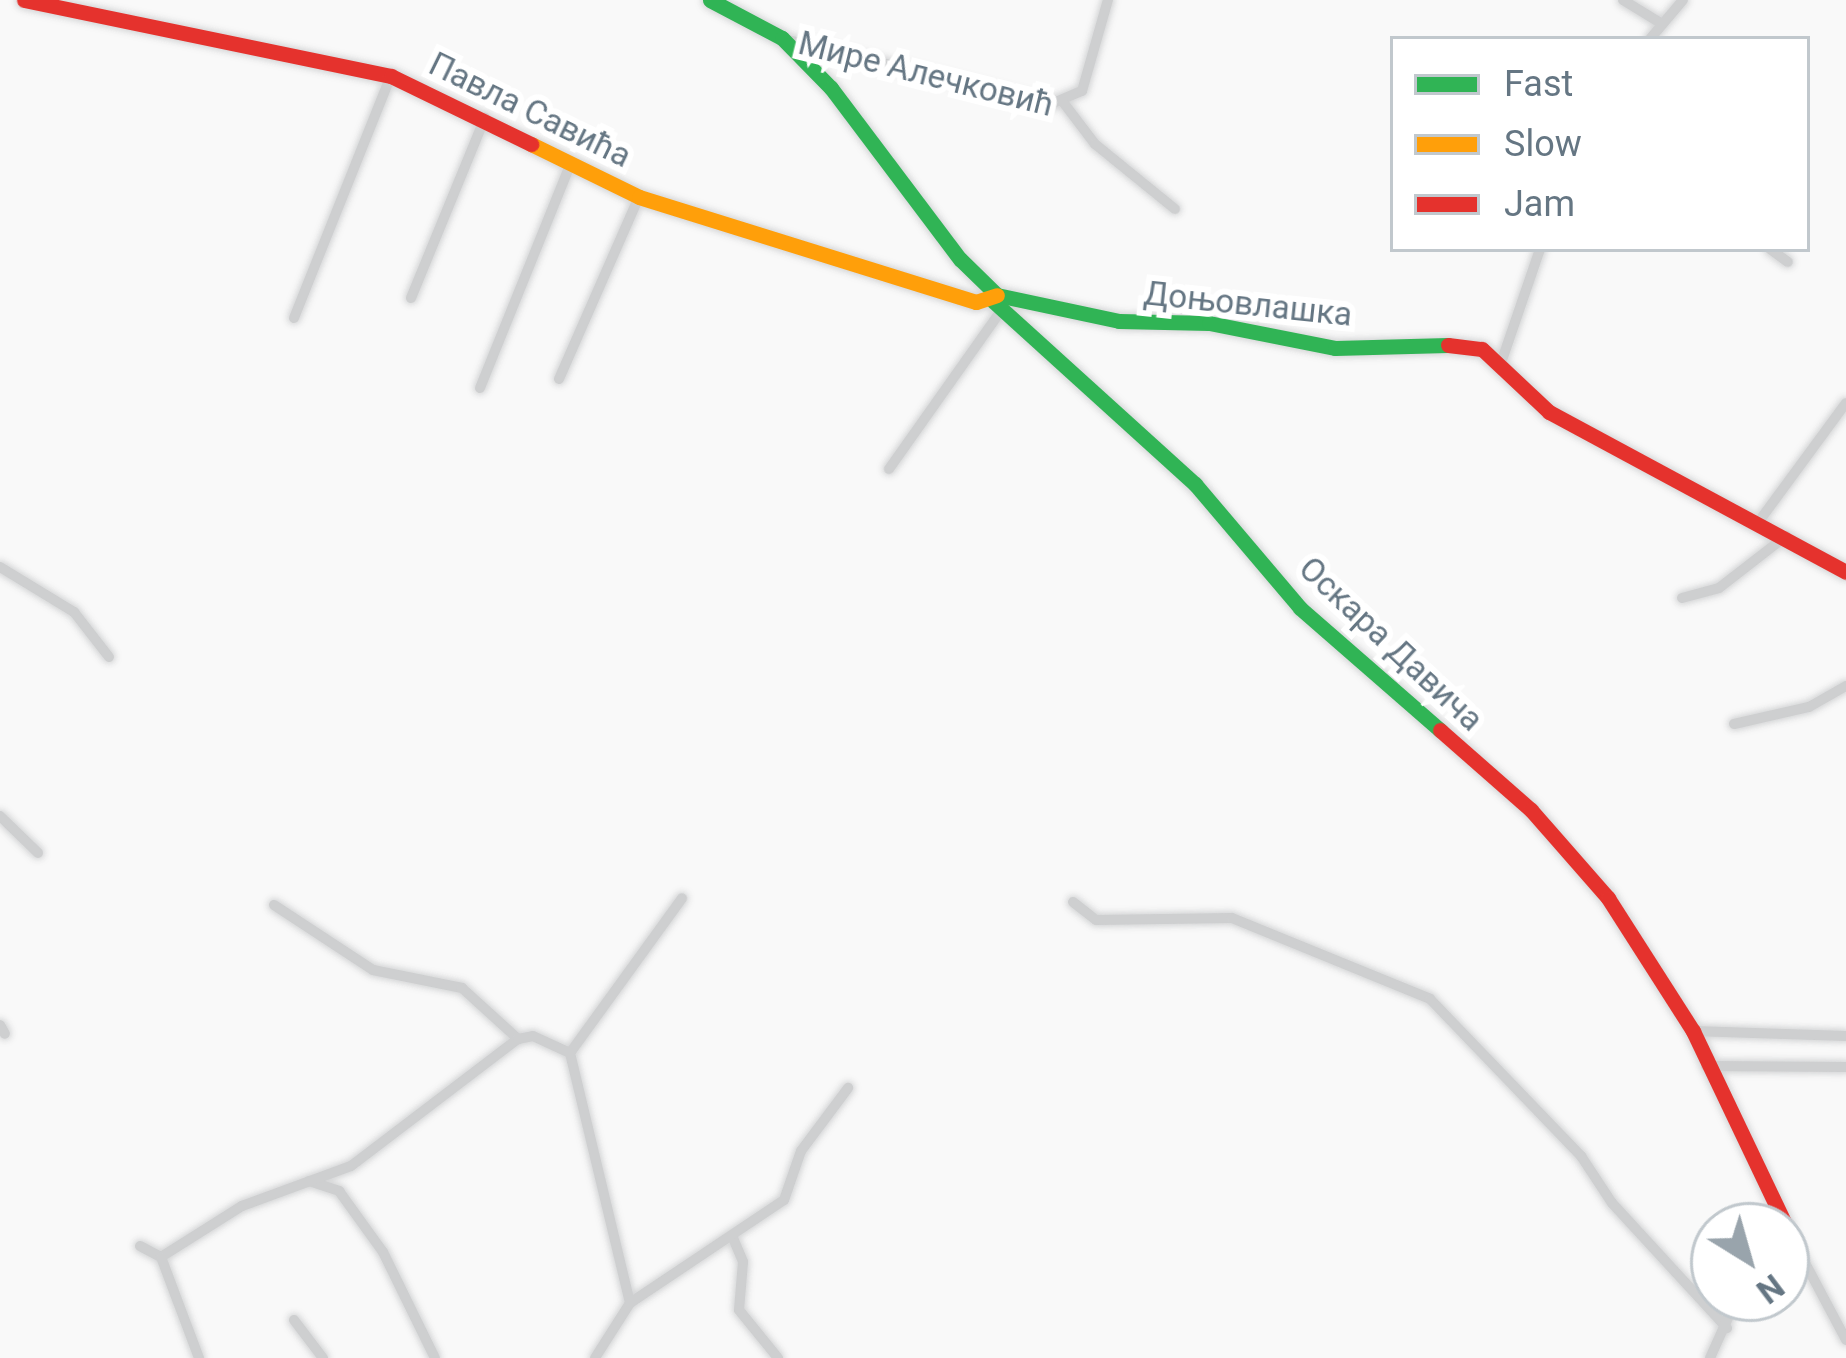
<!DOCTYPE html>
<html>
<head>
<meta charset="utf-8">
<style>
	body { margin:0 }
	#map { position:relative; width:1846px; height:1358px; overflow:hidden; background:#f9f9f9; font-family:Roboto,sans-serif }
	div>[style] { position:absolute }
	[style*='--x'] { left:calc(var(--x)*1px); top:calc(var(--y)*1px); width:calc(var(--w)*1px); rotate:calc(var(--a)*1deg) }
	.roads { filter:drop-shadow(0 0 3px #d5d6d7) drop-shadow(0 0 3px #d5d6d7) }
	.street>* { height:10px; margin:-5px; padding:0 5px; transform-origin:5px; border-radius:5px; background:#cecfd0 }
	.fast>* { height:15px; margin:-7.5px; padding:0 7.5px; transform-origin:7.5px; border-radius:7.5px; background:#30b455 }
	.slow>* { height:15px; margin:-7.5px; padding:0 7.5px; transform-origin:7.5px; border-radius:7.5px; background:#ff9f0a }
	.jam>* { height:15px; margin:-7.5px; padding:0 7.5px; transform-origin:7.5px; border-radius:7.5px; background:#e5322d }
	span { translate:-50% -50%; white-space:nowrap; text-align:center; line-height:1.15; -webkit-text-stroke:12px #fff; paint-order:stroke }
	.street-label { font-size:33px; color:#657683 }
	.legend { position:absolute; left:1390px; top:36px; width:420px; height:216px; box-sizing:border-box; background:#fff; border:3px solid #c1c8cd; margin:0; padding:15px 21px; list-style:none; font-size:36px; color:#657683 }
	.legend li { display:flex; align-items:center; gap:24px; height:60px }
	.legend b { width:60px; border:3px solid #c1c8cd }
	.north { position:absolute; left:1690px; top:1202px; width:120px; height:120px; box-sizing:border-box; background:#fff; border:3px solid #c1c8cd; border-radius:50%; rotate:143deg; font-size:33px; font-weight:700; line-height:48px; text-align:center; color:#657683 }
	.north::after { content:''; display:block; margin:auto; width:42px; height:54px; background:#99a4ac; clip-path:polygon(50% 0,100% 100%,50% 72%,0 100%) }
</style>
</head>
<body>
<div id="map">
	<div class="roads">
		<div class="street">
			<div style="--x:1623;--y:0;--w:46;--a:31.6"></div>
			<div style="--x:784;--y:39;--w:275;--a:13.7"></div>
			<div style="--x:1051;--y:104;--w:34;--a:-23"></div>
			<div style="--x:1082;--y:91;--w:95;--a:-74.1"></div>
			<div style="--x:1650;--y:39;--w:51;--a:-49.8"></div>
			<div style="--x:1063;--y:102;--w:53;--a:52.7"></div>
			<div style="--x:1095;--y:144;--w:103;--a:39.1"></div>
			<div style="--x:1770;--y:249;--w:22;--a:36"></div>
			<div style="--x:411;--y:298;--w:195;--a:-67.7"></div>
			<div style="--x:294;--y:318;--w:261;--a:-68.2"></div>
			<div style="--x:1500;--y:366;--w:124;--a:-71.1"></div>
			<div style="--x:559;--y:379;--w:199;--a:-66.3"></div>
			<div style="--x:480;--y:388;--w:243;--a:-68"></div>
			<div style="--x:889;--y:469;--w:192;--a:-54.7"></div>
			<div style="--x:1760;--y:520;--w:145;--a:-53.7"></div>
			<div style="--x:0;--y:567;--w:87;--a:31.3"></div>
			<div style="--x:74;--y:612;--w:57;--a:52.1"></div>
			<div style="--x:1682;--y:598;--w:38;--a:-15"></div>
			<div style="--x:1719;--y:588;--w:85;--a:-37.8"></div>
			<div style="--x:1734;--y:724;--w:77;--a:-12.8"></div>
			<div style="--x:1809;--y:707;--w:43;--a:-29.6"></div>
			<div style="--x:0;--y:816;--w:53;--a:44.2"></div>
			<div style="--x:1073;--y:902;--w:29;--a:38"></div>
			<div style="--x:1096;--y:920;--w:136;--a:-0.8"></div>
			<div style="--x:1232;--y:918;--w:214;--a:22.2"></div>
			<div style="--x:1430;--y:999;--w:218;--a:46.1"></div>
			<div style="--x:1581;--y:1156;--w:56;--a:56.6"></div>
			<div style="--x:1612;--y:1203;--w:170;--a:47.4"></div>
			<div style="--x:274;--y:905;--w:118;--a:33.3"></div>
			<div style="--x:373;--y:970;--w:91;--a:11.4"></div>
			<div style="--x:462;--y:988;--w:76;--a:42.3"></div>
			<div style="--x:0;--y:1025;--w:10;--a:61"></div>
			<div style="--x:1693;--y:1031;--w:153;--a:1.9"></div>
			<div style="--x:570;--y:1053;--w:257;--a:76.5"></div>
			<div style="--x:630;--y:1303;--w:65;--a:122.5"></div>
			<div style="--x:570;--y:1053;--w:191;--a:-54.1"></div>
			<div style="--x:1706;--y:1066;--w:140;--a:0.4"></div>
			<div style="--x:309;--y:1181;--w:32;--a:18"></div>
			<div style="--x:339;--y:1191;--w:75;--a:54.2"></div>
			<div style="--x:383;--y:1252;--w:118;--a:63.9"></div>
			<div style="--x:1786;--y:1227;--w:128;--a:62"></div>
			<div style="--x:733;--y:1238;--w:26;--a:67"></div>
			<div style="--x:743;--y:1262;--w:48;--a:94.8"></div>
			<div style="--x:739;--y:1310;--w:62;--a:50.9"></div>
			<div style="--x:140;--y:1246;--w:24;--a:28"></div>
			<div style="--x:161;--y:1257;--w:96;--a:-32.2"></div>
			<div style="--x:242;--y:1206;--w:116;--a:-20.2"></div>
			<div style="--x:351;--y:1166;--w:210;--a:-37.3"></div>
			<div style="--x:518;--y:1039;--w:15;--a:-11"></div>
			<div style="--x:533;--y:1036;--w:41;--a:24.7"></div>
			<div style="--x:161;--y:1257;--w:108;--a:69.4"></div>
			<div style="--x:630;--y:1303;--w:185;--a:-33.8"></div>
			<div style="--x:784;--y:1200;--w:52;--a:-70.9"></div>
			<div style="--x:801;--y:1151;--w:79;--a:-53.3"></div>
			<div style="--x:294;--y:1320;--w:48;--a:52.7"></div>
			<div style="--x:1710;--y:1358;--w:66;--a:-65.8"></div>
		</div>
		<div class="fast">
			<div style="--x:710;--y:0;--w:81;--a:27.8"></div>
			<div style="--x:782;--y:38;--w:70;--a:45.6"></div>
			<div style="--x:831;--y:88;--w:214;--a:53"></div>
			<div style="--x:960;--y:259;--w:52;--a:44.2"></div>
			<div style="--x:997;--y:295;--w:125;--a:12"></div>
			<div style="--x:1119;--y:321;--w:90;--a:1.3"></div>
			<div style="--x:1209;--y:323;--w:128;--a:11.2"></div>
			<div style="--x:1335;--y:348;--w:113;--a:-1.5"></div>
			<div style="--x:993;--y:301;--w:273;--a:42.2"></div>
			<div style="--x:1195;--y:484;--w:162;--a:49.7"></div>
			<div style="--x:1300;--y:608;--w:186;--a:41.1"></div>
		</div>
		<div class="slow">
			<div style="--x:531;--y:144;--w:120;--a:26.1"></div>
			<div style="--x:639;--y:197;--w:353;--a:17.3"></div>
			<div style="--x:976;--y:302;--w:22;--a:-18"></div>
		</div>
		<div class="jam">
			<div style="--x:24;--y:0;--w:375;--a:11.7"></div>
			<div style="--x:391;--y:76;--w:156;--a:25.9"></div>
			<div style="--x:1448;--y:345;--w:34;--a:7"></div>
			<div style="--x:1482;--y:349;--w:92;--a:43.2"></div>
			<div style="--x:1549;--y:412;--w:337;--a:28.3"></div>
			<div style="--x:1440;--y:730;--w:121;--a:41.3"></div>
			<div style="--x:1531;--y:810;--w:117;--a:48.8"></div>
			<div style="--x:1608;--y:898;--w:158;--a:57.4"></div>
			<div style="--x:1693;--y:1031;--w:216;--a:64.5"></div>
		</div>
	</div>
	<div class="street-label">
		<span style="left:926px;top:74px;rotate:14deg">Мире Алечковић</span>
		<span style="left:530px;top:110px;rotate:26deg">Павла Савића</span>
		<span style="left:1248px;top:304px;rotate:6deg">Доњовлашка</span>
		<span style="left:1391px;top:644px;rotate:43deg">Оскара Давича</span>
	</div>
	<ul class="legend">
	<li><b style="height:15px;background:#30b455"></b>Fast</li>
	<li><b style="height:15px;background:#ff9f0a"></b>Slow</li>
	<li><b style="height:15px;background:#e5322d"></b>Jam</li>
	</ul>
	<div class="north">N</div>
</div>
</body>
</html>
